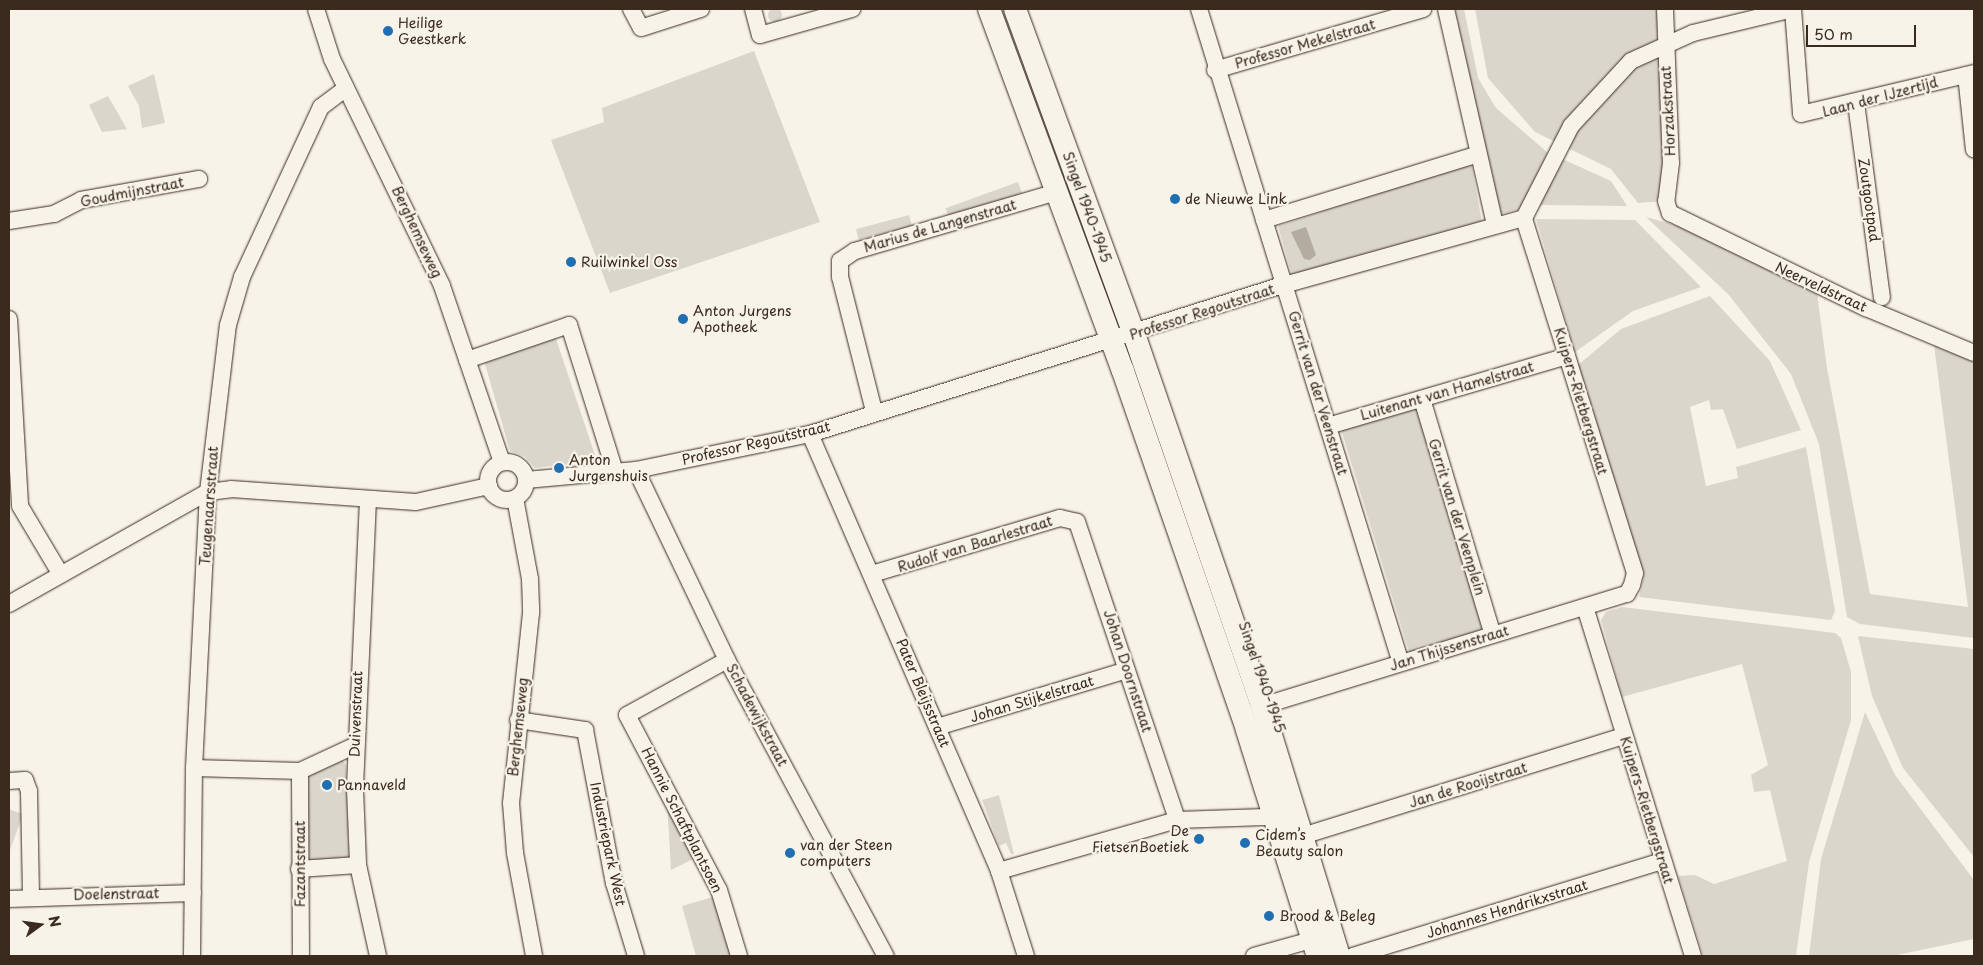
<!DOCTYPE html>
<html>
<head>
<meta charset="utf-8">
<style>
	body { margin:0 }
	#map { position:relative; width:1983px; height:965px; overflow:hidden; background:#f7f3e8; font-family:"Playpen Sans",sans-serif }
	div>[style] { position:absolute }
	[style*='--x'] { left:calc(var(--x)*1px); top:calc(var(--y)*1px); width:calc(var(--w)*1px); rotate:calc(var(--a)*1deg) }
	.green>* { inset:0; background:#dbd6cb; transform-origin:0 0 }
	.round { border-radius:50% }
	.water>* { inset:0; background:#b4aca0 }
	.roads { filter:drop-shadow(0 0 1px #3b2a1e) drop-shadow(0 0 1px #3b2a1e) }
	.minor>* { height:16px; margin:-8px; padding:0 8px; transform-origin:8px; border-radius:8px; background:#f7f3e8 }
	.minor>.ring { margin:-8px; padding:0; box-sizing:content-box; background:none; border:16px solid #f7f3e8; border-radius:50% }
	.secondary>* { height:22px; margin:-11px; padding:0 11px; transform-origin:11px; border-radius:11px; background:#f7f3e8 }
	.dots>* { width:14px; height:14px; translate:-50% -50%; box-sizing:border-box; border:2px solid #f7f3e8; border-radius:50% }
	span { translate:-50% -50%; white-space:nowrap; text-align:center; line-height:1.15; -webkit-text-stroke:4.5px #f7f3e8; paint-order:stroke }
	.poi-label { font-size:14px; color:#3b2a1e }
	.left { translate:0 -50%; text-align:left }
	.right { translate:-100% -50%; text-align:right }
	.street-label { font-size:14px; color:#3b2a1e }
	.frame { position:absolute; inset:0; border:10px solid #3b2a1e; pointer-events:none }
	.north { position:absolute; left:15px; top:900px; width:50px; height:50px; -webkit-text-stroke:4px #f7f3e8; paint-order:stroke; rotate:76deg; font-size:14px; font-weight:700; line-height:20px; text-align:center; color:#3b2a1e }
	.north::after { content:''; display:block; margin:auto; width:18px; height:22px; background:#3b2a1e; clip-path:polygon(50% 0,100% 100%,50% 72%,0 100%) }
	.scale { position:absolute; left:1806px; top:25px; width:110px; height:22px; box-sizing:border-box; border:2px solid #3b2a1e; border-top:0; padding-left:6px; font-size:15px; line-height:18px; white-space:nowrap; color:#3b2a1e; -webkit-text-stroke:4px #f7f3e8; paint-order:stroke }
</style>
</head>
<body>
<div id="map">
	<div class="green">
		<div class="round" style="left:768px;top:8px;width:14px;height:14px"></div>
		<div style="clip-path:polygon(1455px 9px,1464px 9px,1478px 78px,1496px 108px,1547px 152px,1611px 181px,1627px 206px,1542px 205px,1499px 214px)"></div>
		<div style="clip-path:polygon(1475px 9px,1668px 9px,1664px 201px,1638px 203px,1611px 169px,1535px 132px,1488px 78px)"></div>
		<div style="clip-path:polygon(754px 51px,820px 222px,610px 293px,551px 140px,604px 122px,602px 108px)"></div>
		<div style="clip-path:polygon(154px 74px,165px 123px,142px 128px,139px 106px,128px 86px)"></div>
		<div style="clip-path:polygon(108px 96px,127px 129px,102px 132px,89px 105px)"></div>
		<div style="clip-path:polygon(1467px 164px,1472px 167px,1482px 222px,1293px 279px,1278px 226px)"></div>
		<div style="left:1018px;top:182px;width:12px;height:77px;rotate:70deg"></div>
		<div style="left:909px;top:215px;width:11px;height:55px;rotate:75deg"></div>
		<div style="clip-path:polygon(1646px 217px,1685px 228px,1817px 293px,1827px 368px,1870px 594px,1968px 607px,1934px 345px,1974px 362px,1974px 638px,1860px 624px,1847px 617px,1819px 444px,1791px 374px,1728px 294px)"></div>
		<div style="clip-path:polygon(1536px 219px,1635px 220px,1701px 287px,1633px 311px,1575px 352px)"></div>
		<div style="clip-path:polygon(1710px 296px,1770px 361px,1801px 430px,1737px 449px,1723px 409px,1711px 410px,1709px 400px,1690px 407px,1706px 486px,1738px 478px,1736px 467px,1806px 447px,1835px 611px,1831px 620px,1639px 597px,1643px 579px,1578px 365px,1621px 329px)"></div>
		<div style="clip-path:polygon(554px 333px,597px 461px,535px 468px,524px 456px,510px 451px,483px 357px)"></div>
		<div style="left:1419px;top:404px;width:235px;height:82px;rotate:73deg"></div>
		<div style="clip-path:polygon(1622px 607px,1835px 633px,1841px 638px,1851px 672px,1851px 720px,1809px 862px,1796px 956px,1703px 956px,1678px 876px,1695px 875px,1714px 884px,1787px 861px,1770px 790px,1754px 792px,1751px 775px,1768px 765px,1742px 664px,1622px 697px,1601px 620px,1606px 612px)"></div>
		<div style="clip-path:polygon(1858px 636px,1974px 649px,1974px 857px,1903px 768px,1872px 696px)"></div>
		<div style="clip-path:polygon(1865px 712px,1895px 775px,1974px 880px,1974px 939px,1892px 956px,1809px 956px,1821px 859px)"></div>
		<div style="clip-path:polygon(342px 759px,346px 765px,349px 859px,308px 862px,305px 782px,309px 775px)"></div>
		<div style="clip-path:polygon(999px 795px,1014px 854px,1011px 854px,1006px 843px,999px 846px,982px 800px)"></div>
		<div style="clip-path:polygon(667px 801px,697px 857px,671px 870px)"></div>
		<div style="left:9px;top:809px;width:15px;height:77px;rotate:20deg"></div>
		<div style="clip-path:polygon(713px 897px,730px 949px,731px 956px,696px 956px,682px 906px)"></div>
	</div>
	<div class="water">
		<div style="clip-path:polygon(1306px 227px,1316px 255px,1310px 260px,1304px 259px,1291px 232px)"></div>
	</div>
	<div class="roads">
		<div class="minor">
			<div style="--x:316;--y:9;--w:52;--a:72.3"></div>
			<div style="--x:332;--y:59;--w:252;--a:64.1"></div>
			<div style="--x:442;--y:286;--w:186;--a:71.2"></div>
			<div style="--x:631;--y:9;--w:21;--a:62"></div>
			<div style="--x:641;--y:28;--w:63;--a:-17.6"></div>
			<div style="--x:753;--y:9;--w:27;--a:75"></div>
			<div style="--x:760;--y:35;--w:96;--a:-15.8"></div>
			<div style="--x:1199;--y:9;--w:684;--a:72.84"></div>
			<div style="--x:1446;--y:9;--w:221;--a:77.2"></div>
			<div style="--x:1665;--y:9;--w:154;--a:87.8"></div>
			<div style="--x:1671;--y:163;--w:38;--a:97"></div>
			<div style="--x:1666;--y:201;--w:13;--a:72"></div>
			<div style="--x:1670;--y:213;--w:218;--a:25.9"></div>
			<div style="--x:1866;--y:308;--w:117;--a:22.6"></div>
			<div style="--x:1793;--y:9;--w:105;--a:85.6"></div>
			<div style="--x:1801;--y:114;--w:178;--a:-13.3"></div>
			<div style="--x:1215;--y:70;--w:217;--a:-16.3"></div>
			<div style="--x:1966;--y:75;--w:75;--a:83.9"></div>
			<div style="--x:1856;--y:103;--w:196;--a:82.4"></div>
			<div style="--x:1264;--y:220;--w:224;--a:-17.1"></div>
			<div style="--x:9;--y:221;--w:46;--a:-8.8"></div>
			<div style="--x:54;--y:214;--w:30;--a:-27"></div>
			<div style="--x:81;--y:200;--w:120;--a:-10.1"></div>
			<div style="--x:9;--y:319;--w:187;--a:86.6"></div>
			<div style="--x:20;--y:506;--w:78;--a:59.2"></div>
			<div style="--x:467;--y:360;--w:108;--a:-18.9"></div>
			<div style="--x:569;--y:325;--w:154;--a:72.6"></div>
			<div style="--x:1422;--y:399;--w:246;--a:73.3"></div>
			<div style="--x:874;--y:411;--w:138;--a:-104.2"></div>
			<div style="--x:840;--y:277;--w:16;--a:-90"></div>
			<div style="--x:840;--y:261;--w:18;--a:-34"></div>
			<div style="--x:855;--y:251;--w:200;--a:-16.3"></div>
			<div style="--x:1328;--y:426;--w:249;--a:-16.3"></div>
			<div style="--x:810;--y:434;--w:476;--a:66.6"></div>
			<div style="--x:999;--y:871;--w:89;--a:72.4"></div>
			<div class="ring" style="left:488px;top:462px;width:22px;height:22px"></div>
			<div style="--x:636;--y:470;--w:211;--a:64.4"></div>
			<div style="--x:727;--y:660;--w:336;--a:61.8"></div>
			<div style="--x:526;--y:480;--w:110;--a:-5.2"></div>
			<div style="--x:636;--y:470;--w:178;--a:-11.7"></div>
			<div style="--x:810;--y:434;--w:497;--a:-17.5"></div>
			<div style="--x:1284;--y:285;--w:249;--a:-15.6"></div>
			<div style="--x:1524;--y:218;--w:103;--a:-62.9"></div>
			<div style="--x:1571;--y:126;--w:88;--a:-47.3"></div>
			<div style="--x:1631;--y:61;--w:68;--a:-24.3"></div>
			<div style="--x:1693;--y:33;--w:103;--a:-13.5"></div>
			<div style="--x:515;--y:498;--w:82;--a:79.5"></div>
			<div style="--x:530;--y:579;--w:34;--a:88"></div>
			<div style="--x:531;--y:613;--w:191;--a:96"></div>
			<div style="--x:511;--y:803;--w:50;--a:85.4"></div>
			<div style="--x:515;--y:853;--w:105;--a:79.5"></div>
			<div style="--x:368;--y:500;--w:289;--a:92.6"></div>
			<div style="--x:355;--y:789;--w:76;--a:87.7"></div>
			<div style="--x:358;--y:865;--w:93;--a:77.6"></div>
			<div style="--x:872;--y:574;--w:196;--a:-16.6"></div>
			<div style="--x:1060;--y:518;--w:17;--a:13"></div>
			<div style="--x:1077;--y:522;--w:314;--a:71.4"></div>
			<div style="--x:9;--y:604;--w:228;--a:-29.4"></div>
			<div style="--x:208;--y:492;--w:23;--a:-7"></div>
			<div style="--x:231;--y:489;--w:185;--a:4"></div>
			<div style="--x:416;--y:502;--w:75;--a:-12.4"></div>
			<div style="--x:1585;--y:607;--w:365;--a:72.8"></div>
			<div style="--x:727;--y:660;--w:114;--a:151.2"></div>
			<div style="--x:627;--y:715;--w:198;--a:62.3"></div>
			<div style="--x:719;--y:890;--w:69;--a:73.1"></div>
			<div style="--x:1262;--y:706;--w:382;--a:-17.1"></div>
			<div style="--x:1627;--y:594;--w:10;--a:-61"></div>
			<div style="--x:1632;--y:585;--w:12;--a:-76"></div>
			<div style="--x:1635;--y:573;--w:372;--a:-107.4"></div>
			<div style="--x:518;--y:720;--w:68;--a:8.5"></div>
			<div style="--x:585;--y:730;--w:156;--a:79.3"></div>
			<div style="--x:614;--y:883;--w:76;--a:73.2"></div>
			<div style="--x:937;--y:727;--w:198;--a:-16.7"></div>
			<div style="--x:194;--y:768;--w:106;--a:1.6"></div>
			<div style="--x:300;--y:771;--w:60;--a:-24.8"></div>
			<div style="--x:300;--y:771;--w:185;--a:89.7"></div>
			<div style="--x:9;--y:781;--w:16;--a:-4"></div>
			<div style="--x:25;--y:780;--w:12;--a:70"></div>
			<div style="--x:29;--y:791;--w:104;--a:88.9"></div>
			<div style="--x:1312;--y:833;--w:327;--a:-17.3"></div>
			<div style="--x:299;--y:869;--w:59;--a:-3.9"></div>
			<div style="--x:999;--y:871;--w:185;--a:-16"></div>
			<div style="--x:1177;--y:820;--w:88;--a:-2"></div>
			<div style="--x:9;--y:899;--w:184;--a:-1.9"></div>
			<div style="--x:192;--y:956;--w:188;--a:-89.4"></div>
			<div style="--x:194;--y:768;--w:276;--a:-87.1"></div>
			<div style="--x:208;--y:492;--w:168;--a:-83.2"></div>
			<div style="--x:228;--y:325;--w:50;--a:-73.7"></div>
			<div style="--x:242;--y:277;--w:187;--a:-65.1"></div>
			<div style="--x:321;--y:107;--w:31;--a:-37"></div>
			<div style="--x:1254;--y:956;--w:71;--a:-15.6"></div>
			<div style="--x:1353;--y:956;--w:323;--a:-17.1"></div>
		</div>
		<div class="secondary">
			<div style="--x:989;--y:9;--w:386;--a:69.7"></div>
			<div style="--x:1123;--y:371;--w:380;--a:70.9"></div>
			<div style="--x:1247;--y:730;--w:237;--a:72.6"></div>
			<div style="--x:1015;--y:9;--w:346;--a:69.9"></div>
			<div style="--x:1134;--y:334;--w:393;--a:71"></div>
			<div style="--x:1262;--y:706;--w:262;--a:72.9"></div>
		</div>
	</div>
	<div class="dots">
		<div style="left:388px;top:31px;background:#1f6fb2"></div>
		<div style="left:1175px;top:199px;background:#1f6fb2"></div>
		<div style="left:571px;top:262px;background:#1f6fb2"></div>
		<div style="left:683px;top:319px;background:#1f6fb2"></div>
		<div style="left:559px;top:468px;background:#1f6fb2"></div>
		<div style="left:327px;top:785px;background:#1f6fb2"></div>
		<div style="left:1199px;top:839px;background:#1f6fb2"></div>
		<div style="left:1245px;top:843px;background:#1f6fb2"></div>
		<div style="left:790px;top:853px;background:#1f6fb2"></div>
		<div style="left:1269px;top:916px;background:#1f6fb2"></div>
	</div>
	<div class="poi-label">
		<span class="left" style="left:398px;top:31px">Heilige<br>Geestkerk</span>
		<span class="left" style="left:1185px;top:199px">de Nieuwe Link</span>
		<span class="left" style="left:581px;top:262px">Ruilwinkel Oss</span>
		<span class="left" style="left:693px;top:319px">Anton Jurgens<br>Apotheek</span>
		<span class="left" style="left:569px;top:468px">Anton<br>Jurgenshuis</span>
		<span class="left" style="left:337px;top:785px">Pannaveld</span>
		<span class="right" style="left:1189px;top:839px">De<br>FietsenBoetiek</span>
		<span class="left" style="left:1255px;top:843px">Cidem’s<br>Beauty salon</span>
		<span class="left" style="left:800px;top:853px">van der Steen<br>computers</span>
		<span class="left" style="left:1279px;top:916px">Brood &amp; Beleg</span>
	</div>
	<div class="street-label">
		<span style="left:1305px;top:44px;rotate:-16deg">Professor Mekelstraat</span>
		<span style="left:1880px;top:97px;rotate:-15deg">Laan der IJzertijd</span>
		<span style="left:1668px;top:111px;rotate:-93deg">Horzakstraat</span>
		<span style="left:132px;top:192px;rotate:-11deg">Goudmijnstraat</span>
		<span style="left:1869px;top:200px;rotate:82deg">Zoutgootpad</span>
		<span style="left:1087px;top:207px;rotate:70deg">Singel 1940-1945</span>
		<span style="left:940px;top:226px;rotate:-16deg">Marius de Langenstraat</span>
		<span style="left:417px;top:232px;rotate:65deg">Berghemseweg</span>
		<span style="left:1821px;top:287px;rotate:25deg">Neerveldstraat</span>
		<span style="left:1202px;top:312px;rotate:-18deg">Professor Regoutstraat</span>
		<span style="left:1447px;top:391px;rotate:-16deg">Luitenant van Hamelstraat</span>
		<span style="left:1318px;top:393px;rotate:73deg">Gerrit van der Veenstraat</span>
		<span style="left:1581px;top:401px;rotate:73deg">Kuipers-Rietbergstraat</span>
		<span style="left:756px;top:443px;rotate:-13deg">Professor Regoutstraat</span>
		<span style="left:209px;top:506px;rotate:-86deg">Teugenaarsstraat</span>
		<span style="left:1457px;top:517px;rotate:73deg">Gerrit van der Veenplein</span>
		<span style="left:975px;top:544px;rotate:-17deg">Rudolf van Baarlestraat</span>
		<span style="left:1449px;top:648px;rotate:-17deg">Jan Thijssenstraat</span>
		<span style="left:1128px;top:671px;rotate:72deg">Johan Doornstraat</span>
		<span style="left:1262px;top:677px;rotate:71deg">Singel 1940-1945</span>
		<span style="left:923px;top:693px;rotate:67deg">Pater Bleijsstraat</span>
		<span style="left:1032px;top:699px;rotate:-17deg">Johan Stijkelstraat</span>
		<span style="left:356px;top:714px;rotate:-88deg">Duivenstraat</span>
		<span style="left:757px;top:715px;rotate:62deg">Schadewijkstraat</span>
		<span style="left:518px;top:727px;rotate:-84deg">Berghemseweg</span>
		<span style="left:1468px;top:785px;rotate:-17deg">Jan de Rooijstraat</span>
		<span style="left:1647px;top:810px;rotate:73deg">Kuipers-Rietbergstraat</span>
		<span style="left:682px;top:820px;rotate:63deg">Hannie Schaftplantsoen</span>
		<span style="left:608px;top:844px;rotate:78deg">Industriepark West</span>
		<span style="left:300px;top:864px;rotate:-90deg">Fazantstraat</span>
		<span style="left:116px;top:894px;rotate:-1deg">Doelenstraat</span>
		<span style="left:1507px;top:909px;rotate:-17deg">Johannes Hendrikxstraat</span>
	</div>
	<div class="frame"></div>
	<div class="north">N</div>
	<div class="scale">50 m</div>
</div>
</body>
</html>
